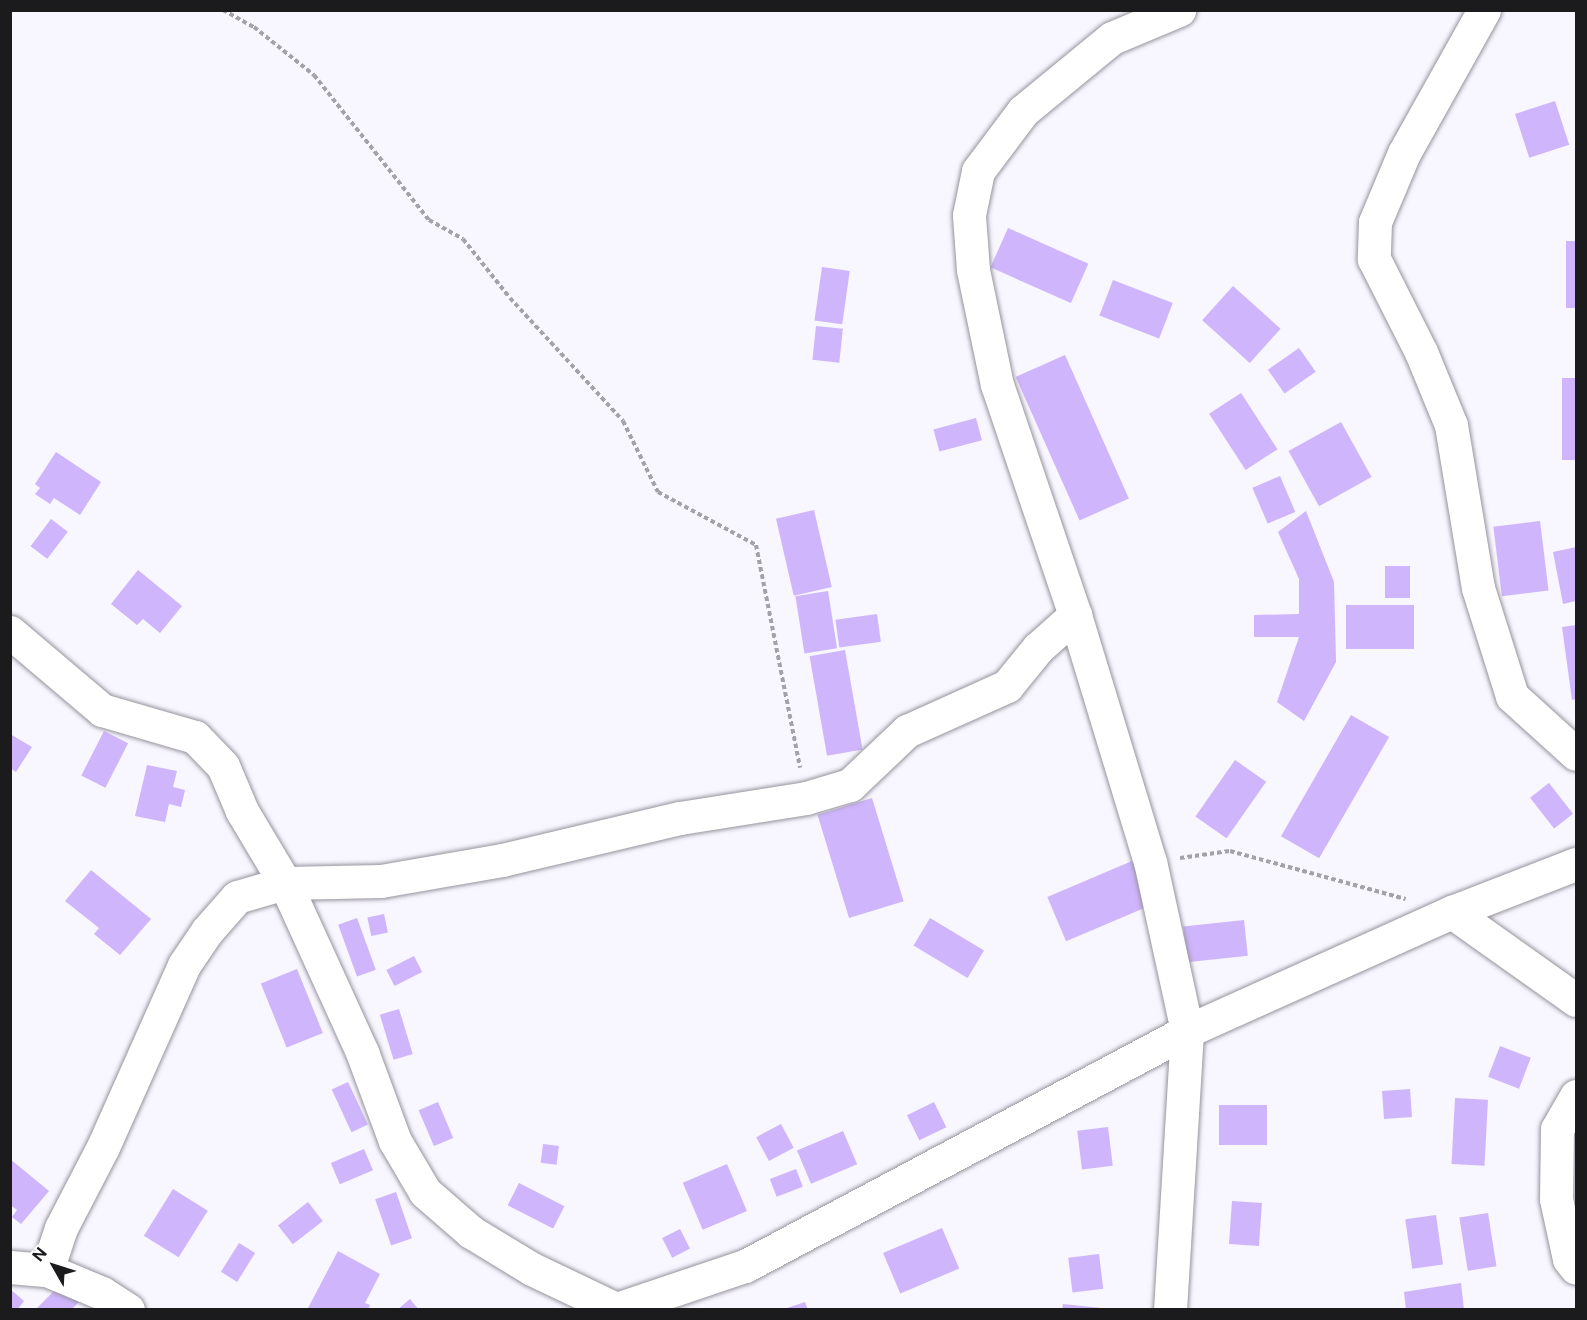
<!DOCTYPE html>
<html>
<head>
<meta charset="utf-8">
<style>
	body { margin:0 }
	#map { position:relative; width:1587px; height:1320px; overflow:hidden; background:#f8f6fe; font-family:"Public Sans",sans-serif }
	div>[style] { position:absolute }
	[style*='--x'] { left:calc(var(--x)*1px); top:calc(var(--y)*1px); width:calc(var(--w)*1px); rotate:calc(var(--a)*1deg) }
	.building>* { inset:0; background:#ceb5fc; transform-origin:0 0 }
	.path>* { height:4px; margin-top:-2px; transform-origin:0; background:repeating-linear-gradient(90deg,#a4a2a8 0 4.5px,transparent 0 7.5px) }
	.roads { filter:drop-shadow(0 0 2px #96939d) drop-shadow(0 0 2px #96939d) }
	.minor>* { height:33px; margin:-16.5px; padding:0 16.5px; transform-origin:16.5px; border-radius:16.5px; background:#fff }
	span { translate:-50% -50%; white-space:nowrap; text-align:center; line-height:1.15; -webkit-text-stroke:5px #fff; paint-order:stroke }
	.frame { position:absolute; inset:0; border:12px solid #1b1a1d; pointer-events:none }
	.north { position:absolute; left:24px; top:1236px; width:60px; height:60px; -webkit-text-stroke:4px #fff; paint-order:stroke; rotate:309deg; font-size:16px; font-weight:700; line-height:24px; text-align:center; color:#1b1a1d }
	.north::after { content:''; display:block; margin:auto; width:21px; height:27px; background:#1b1a1d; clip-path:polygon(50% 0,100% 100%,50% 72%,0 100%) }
</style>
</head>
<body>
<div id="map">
	<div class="building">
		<div style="left:1555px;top:101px;width:46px;height:42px;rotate:72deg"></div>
		<div style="left:1008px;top:228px;width:88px;height:43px;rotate:24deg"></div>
		<div style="left:1566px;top:241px;width:10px;height:67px"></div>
		<div style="left:822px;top:267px;width:28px;height:54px;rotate:8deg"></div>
		<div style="left:1113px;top:280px;width:64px;height:38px;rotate:21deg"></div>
		<div style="left:1233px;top:286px;width:64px;height:46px;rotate:42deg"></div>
		<div style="left:816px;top:326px;width:27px;height:34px;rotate:6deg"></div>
		<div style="left:1299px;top:348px;width:29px;height:38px;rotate:55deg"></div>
		<div style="left:1065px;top:355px;width:157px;height:54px;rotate:66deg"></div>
		<div style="left:1562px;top:378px;width:14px;height:82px"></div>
		<div style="left:1241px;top:393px;width:67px;height:38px;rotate:57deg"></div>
		<div style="left:976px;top:418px;width:23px;height:44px;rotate:75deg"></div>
		<div style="left:1341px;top:422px;width:63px;height:60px;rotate:61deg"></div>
		<div style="clip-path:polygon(56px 452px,101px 482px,80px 515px,54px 498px,50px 504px,35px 494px,40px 488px,35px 484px)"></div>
		<div style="left:1280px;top:476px;width:39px;height:30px;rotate:67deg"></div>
		<div style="left:814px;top:510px;width:79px;height:39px;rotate:77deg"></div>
		<div style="clip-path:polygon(1306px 511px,1334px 582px,1336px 662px,1304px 721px,1277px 702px,1299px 637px,1254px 637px,1254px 615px,1299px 614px,1299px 579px,1278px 532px)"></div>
		<div style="left:51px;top:519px;width:21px;height:34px;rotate:37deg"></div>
		<div style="left:1540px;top:521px;width:70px;height:47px;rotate:83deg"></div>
		<div style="clip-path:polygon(1576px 547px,1576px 601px,1563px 604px,1553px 552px)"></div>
		<div style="left:1385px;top:566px;width:25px;height:32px"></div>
		<div style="clip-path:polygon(138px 570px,182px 606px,160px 633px,143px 619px,137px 625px,111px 604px)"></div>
		<div style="left:828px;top:591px;width:58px;height:33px;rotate:81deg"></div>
		<div style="left:1414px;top:605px;width:44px;height:68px;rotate:90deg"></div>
		<div style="left:877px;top:614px;width:28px;height:42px;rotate:82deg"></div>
		<div style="clip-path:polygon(1576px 625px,1576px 699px,1572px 700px,1562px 627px)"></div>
		<div style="left:845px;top:650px;width:101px;height:36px;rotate:80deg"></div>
		<div style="left:1351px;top:715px;width:44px;height:140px;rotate:30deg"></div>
		<div style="left:104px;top:731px;width:27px;height:50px;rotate:27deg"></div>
		<div style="clip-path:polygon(10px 734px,32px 747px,16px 772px,10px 768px)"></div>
		<div style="left:1235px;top:760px;width:38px;height:69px;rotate:35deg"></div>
		<div style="clip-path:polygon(147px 765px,177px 771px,173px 787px,185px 790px,181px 807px,169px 804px,165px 822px,135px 816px)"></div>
		<div style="left:1549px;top:783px;width:39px;height:24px;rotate:52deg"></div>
		<div style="left:872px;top:798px;width:108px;height:57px;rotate:73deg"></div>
		<div style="left:1132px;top:861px;width:48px;height:92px;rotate:67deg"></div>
		<div style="clip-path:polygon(91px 870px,151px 919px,120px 955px,94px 934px,99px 928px,65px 901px)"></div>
		<div style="left:384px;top:914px;width:19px;height:17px;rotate:78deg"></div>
		<div style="left:357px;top:918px;width:55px;height:20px;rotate:70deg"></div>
		<div style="left:930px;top:918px;width:63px;height:32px;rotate:31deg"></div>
		<div style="left:1244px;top:920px;width:36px;height:61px;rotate:84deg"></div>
		<div style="left:414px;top:956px;width:18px;height:31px;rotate:63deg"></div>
		<div style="left:297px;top:969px;width:69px;height:39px;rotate:68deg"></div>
		<div style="left:399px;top:1009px;width:47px;height:20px;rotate:73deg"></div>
		<div style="left:1500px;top:1046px;width:33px;height:33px;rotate:21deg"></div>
		<div style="left:348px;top:1082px;width:47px;height:18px;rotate:65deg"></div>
		<div style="left:1410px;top:1089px;width:28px;height:28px;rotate:86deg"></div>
		<div style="left:1455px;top:1098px;width:33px;height:66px;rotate:3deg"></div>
		<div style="left:438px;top:1102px;width:39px;height:21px;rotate:67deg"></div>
		<div style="left:934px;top:1102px;width:28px;height:30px;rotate:64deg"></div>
		<div style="left:1219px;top:1105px;width:48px;height:40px"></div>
		<div style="left:781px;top:1124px;width:27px;height:28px;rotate:62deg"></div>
		<div style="left:1108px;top:1127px;width:39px;height:31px;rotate:83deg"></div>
		<div style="left:843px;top:1131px;width:36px;height:50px;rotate:67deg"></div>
		<div style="left:543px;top:1144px;width:16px;height:19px;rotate:7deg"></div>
		<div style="left:364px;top:1149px;width:23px;height:36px;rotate:67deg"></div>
		<div style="clip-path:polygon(10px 1159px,49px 1191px,21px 1224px,12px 1217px,17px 1210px,10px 1205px)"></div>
		<div style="left:727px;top:1164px;width:51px;height:48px;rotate:67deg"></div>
		<div style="left:796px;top:1169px;width:19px;height:28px;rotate:69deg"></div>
		<div style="left:519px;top:1183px;width:51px;height:25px;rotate:27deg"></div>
		<div style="left:173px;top:1189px;width:41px;height:55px;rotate:32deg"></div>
		<div style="left:396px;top:1192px;width:49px;height:22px;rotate:71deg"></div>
		<div style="left:1232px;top:1201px;width:30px;height:43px;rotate:4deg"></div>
		<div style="left:308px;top:1202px;width:24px;height:38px;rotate:52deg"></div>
		<div style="left:1488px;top:1213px;width:54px;height:29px;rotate:81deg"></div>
		<div style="left:1436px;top:1215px;width:50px;height:31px;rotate:82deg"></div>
		<div style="left:942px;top:1228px;width:44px;height:64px;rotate:67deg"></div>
		<div style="left:680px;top:1229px;width:22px;height:20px;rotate:63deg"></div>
		<div style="left:239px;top:1243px;width:19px;height:34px;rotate:32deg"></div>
		<div style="clip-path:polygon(338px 1251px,380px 1274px,365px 1303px,370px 1305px,368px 1310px,307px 1310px)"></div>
		<div style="left:1099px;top:1254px;width:35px;height:31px;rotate:83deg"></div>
		<div style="clip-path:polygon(1461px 1283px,1464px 1310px,1406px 1310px,1404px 1292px)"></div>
		<div style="clip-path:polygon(61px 1284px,79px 1302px,71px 1310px,35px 1310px)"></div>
		<div style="clip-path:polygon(10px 1289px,24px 1301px,17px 1310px,10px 1310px)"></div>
		<div style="clip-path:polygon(410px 1299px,419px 1310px,397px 1310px)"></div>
		<div style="clip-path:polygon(805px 1302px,808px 1310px,784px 1310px,784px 1309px)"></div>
		<div style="clip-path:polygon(1063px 1304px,1101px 1308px,1101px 1310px,1062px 1310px)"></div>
	</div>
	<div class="path">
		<div style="--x:223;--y:10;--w:35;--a:29"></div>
		<div style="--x:254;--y:27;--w:77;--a:38.7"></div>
		<div style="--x:314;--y:75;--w:185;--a:51.6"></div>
		<div style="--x:429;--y:220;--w:39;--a:29"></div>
		<div style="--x:463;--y:239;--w:75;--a:51.5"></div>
		<div style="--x:510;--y:298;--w:167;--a:47.4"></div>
		<div style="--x:623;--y:421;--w:79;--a:63.8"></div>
		<div style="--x:658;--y:492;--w:111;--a:28.4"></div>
		<div style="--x:756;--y:545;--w:227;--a:78.8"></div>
		<div style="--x:1180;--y:858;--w:50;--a:-8"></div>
		<div style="--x:1230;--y:851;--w:182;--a:15.3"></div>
	</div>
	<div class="roads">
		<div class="minor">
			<div style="--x:1484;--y:10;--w:164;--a:119.2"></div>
			<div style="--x:1404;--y:153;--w:75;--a:112.8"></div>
			<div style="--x:1375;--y:222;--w:37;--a:92"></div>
			<div style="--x:1374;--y:259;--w:104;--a:63.2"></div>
			<div style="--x:1421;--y:352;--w:79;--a:67.7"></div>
			<div style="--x:1451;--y:425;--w:165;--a:80.6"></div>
			<div style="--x:1478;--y:588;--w:113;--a:72.5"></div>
			<div style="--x:1512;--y:696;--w:86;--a:42.2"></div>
			<div style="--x:10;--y:632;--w:121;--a:40.3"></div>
			<div style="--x:102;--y:710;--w:97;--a:16.2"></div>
			<div style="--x:195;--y:737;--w:40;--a:46"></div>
			<div style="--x:223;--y:766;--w:49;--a:67.1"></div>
			<div style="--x:242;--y:811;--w:84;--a:59.2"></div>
			<div style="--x:285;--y:883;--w:186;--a:65.5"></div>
			<div style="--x:362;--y:1052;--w:95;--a:69.7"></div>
			<div style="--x:395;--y:1141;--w:59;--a:59.5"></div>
			<div style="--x:425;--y:1192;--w:61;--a:41"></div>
			<div style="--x:471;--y:1232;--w:71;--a:31.2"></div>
			<div style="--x:532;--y:1269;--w:95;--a:25.5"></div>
			<div style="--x:1452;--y:912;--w:152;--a:35.4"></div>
			<div style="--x:1576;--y:1096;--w:38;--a:120"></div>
			<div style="--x:1557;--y:1129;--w:70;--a:90.8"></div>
			<div style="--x:1556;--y:1199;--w:61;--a:77.8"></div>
			<div style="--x:1569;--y:1259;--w:11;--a:52"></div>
			<div style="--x:10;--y:1267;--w:37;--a:5"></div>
			<div style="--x:47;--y:1270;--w:60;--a:22.7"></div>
			<div style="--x:102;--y:1293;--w:31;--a:33"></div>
			<div style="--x:47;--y:1270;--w:44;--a:-71.6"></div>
			<div style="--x:61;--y:1228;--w:91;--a:-62.6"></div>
			<div style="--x:103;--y:1147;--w:199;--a:-66"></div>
			<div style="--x:184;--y:965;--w:41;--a:-55.9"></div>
			<div style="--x:207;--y:931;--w:45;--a:-48.6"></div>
			<div style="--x:237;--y:897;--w:50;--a:-16.3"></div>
			<div style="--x:285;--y:883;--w:96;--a:-1.2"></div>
			<div style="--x:381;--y:881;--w:123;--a:-9.8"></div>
			<div style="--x:502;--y:860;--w:183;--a:-13.3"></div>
			<div style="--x:680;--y:818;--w:128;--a:-9"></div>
			<div style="--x:806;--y:798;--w:46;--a:-16.5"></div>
			<div style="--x:850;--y:785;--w:79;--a:-43.5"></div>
			<div style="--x:907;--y:731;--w:110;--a:-24.2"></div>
			<div style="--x:1007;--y:686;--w:49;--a:-50.8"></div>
			<div style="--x:1038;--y:648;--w:50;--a:-41.7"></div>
			<div style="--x:614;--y:1310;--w:138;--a:-18.6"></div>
			<div style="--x:745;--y:1266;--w:501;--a:-28"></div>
			<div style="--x:1187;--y:1031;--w:290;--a:-24.2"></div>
			<div style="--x:1452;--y:912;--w:133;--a:-21.2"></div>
			<div style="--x:1170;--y:1310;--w:280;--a:-86.5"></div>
			<div style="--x:1187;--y:1031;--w:173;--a:-102.3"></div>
			<div style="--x:1150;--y:862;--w:258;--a:-106.9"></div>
			<div style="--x:1075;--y:615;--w:243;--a:-108.7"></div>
			<div style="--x:997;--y:385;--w:117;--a:-101.8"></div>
			<div style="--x:973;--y:270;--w:55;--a:-94.2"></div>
			<div style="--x:969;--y:215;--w:45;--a:-78.4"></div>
			<div style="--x:978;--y:171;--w:75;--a:-53.1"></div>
			<div style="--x:1023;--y:111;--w:115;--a:-39.4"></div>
			<div style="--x:1112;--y:38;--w:73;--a:-22.7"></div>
		</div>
	</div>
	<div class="frame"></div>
	<div class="north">N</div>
</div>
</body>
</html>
